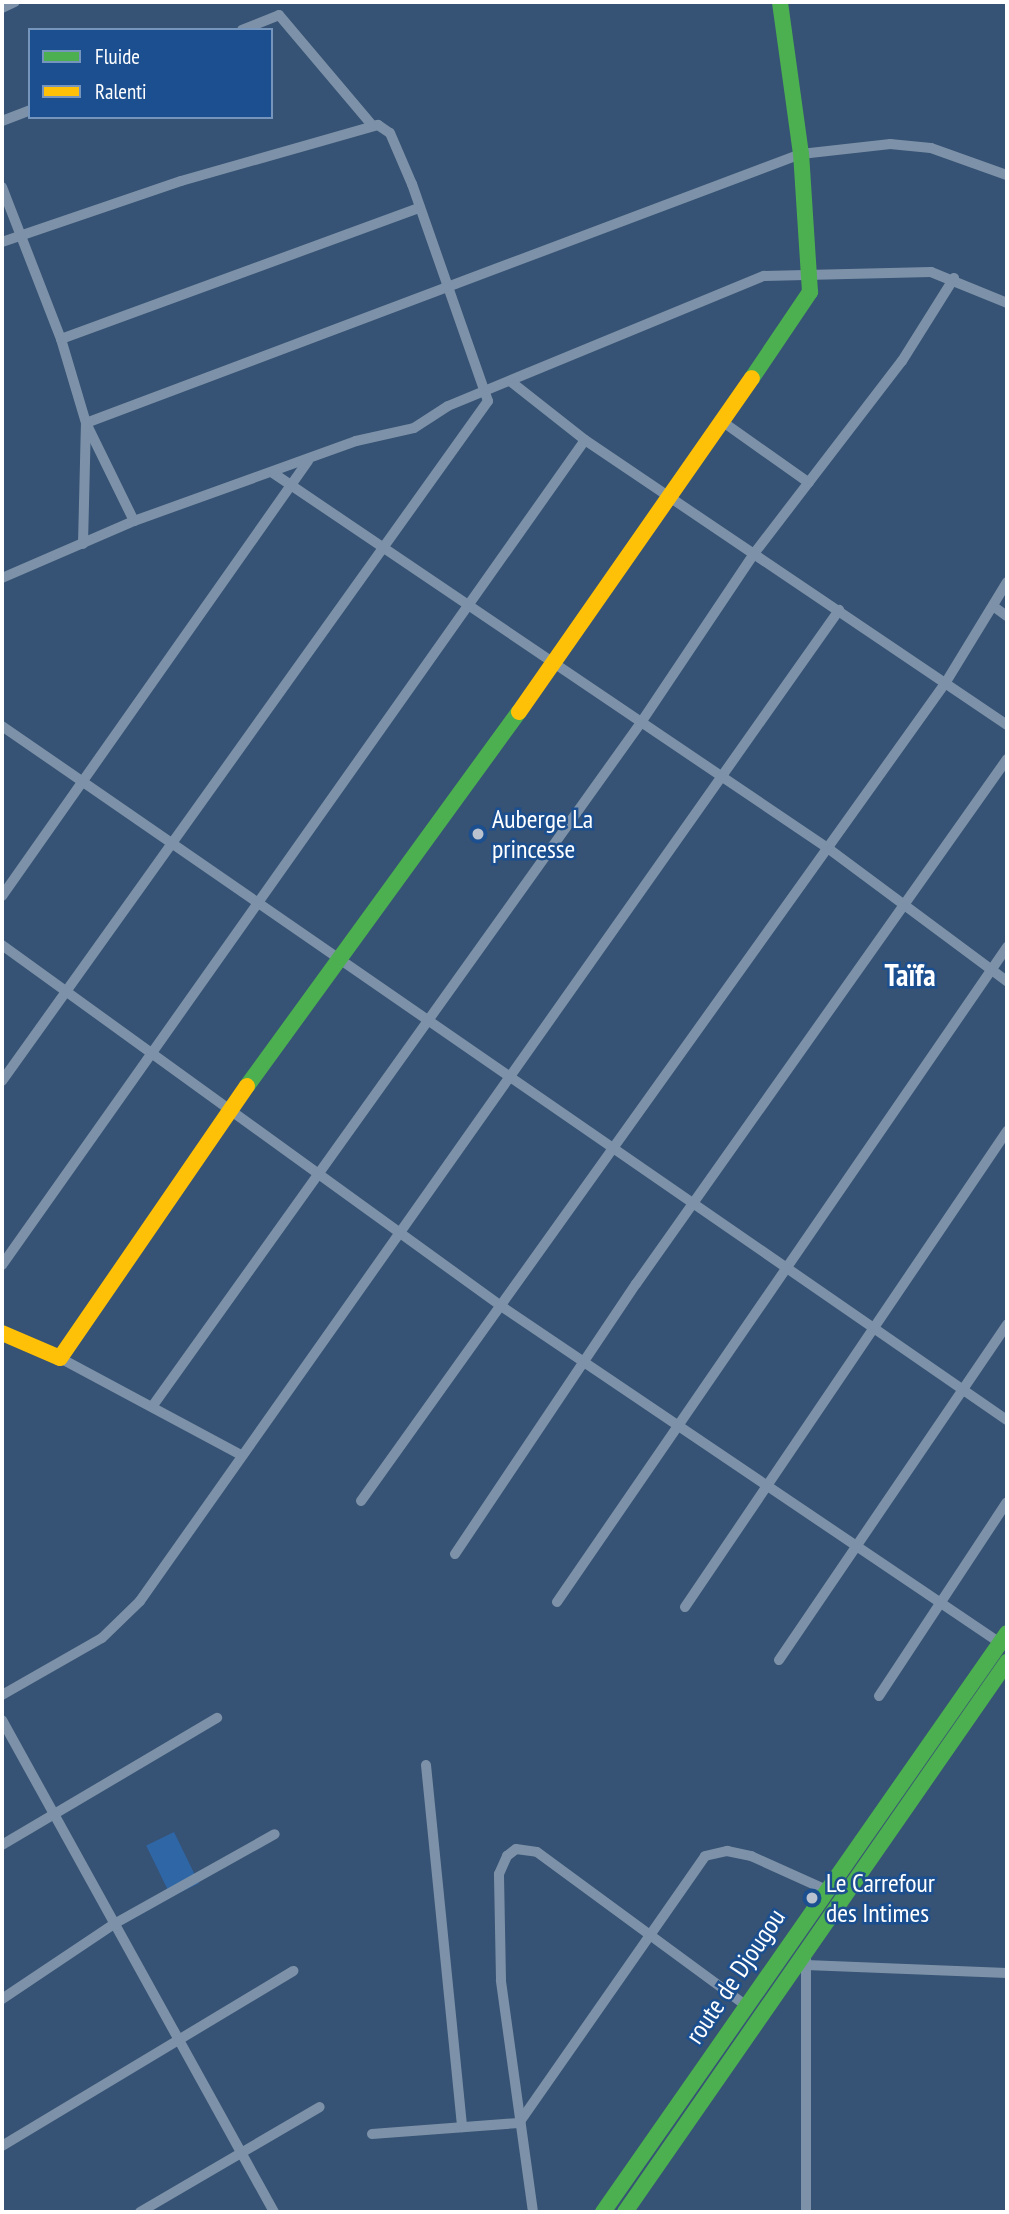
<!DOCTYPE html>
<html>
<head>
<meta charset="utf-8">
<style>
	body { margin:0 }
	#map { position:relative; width:1009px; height:2214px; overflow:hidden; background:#365274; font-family:"PT Sans Narrow",sans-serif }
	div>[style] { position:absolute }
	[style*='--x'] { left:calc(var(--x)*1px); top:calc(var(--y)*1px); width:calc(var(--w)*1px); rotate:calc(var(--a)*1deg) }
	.green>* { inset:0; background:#2f66a5; transform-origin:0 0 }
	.street>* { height:10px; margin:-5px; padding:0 5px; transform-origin:5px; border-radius:5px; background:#7d92a8 }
	.fast>* { height:16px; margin:-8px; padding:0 8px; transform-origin:8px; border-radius:8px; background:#4caf50 }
	.slow>* { height:16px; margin:-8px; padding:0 8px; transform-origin:8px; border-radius:8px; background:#ffc107 }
	.dots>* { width:19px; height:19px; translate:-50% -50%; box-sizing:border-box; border:4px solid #1b4f8f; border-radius:50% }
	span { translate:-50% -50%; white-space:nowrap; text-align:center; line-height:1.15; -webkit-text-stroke:5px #1b4f8f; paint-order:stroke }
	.poi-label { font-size:26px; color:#fff }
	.left { translate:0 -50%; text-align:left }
	.street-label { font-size:26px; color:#fff }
	.quarter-label { font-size:30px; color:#fff; font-weight:700 }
	.frame { position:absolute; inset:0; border:4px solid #fff; pointer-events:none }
	.legend { position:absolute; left:28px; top:28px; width:245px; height:91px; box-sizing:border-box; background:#1b4f8f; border:2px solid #7695bc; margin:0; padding:9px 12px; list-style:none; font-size:21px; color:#fff }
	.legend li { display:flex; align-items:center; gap:14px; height:35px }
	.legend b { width:35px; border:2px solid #7695bc }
</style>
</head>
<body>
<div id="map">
	<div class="green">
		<div style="left:174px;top:1832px;width:57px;height:31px;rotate:64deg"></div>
	</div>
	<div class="street">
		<div style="--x:2;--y:8;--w:14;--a:-25"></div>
		<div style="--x:242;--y:30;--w:40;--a:-22"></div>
		<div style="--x:279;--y:15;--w:144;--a:49.8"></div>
		<div style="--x:2;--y:121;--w:30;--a:-21"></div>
		<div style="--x:2;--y:187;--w:163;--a:68.8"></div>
		<div style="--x:61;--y:339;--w:88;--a:73.4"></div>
		<div style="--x:86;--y:423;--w:109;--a:63.9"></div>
		<div style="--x:2;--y:242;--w:189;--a:-18.8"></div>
		<div style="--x:181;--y:181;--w:205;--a:-15.9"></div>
		<div style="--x:378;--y:125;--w:14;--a:34"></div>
		<div style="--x:390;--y:133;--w:56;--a:66.7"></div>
		<div style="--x:412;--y:184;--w:230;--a:70.7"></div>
		<div style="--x:488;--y:401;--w:836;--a:125.55"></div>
		<div style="--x:61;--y:339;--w:381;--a:-20.1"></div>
		<div style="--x:510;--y:381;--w:95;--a:38.2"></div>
		<div style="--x:585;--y:440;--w:509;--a:34.03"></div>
		<div style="--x:723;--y:422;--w:105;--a:35.3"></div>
		<div style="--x:273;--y:473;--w:671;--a:34.07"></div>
		<div style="--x:829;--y:849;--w:222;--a:36.6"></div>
		<div style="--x:83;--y:544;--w:121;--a:-88.6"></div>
		<div style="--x:86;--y:423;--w:764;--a:-20.62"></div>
		<div style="--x:801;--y:154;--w:90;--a:-6.4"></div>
		<div style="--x:890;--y:144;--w:41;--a:5.6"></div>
		<div style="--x:931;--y:148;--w:81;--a:19.6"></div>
		<div style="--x:2;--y:578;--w:144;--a:-23.4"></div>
		<div style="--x:134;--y:521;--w:236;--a:-19.8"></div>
		<div style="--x:356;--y:441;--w:59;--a:-12.6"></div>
		<div style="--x:414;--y:428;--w:40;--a:-32.9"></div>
		<div style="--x:448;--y:406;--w:342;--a:-22.4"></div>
		<div style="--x:764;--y:276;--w:167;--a:-1.4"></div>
		<div style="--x:931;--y:272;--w:82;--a:22.2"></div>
		<div style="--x:993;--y:606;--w:17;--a:36"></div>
		<div style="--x:2;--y:726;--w:1221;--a:34.63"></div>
		<div style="--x:2;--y:896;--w:532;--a:-54.88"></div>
		<div style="--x:2;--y:945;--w:616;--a:35.88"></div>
		<div style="--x:501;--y:1306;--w:602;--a:34.03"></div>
		<div style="--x:2;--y:1265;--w:1010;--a:-54.75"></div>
		<div style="--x:60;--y:1358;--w:203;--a:28.2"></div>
		<div style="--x:154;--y:1404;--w:836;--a:-54.45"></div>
		<div style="--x:640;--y:724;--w:208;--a:-56.2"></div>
		<div style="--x:756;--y:551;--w:240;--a:-52.5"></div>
		<div style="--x:902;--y:361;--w:98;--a:-57.9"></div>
		<div style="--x:361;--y:1501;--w:1006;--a:-54.46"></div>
		<div style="--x:946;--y:682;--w:117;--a:-58.6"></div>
		<div style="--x:455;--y:1554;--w:325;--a:-56.2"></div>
		<div style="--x:636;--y:1284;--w:643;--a:-54.75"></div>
		<div style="--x:557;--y:1602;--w:795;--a:-55.51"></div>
		<div style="--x:685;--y:1607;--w:575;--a:-55.92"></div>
		<div style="--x:779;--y:1660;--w:406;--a:-55.8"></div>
		<div style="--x:2;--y:1695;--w:115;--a:-29.7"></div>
		<div style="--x:102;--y:1638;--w:53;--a:-44.2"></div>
		<div style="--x:140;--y:1601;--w:1213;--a:-54.8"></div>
		<div style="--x:879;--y:1696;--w:232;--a:-56.6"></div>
		<div style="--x:2;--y:1720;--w:562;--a:61.06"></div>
		<div style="--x:426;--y:1765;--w:364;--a:84.3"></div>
		<div style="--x:2;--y:1845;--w:250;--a:-30.6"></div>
		<div style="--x:806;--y:1958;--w:254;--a:90"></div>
		<div style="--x:806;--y:1965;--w:201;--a:2.3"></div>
		<div style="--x:2;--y:1999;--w:135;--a:-33.8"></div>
		<div style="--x:114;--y:1924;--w:184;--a:-29.2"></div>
		<div style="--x:372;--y:2134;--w:147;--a:-4.3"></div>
		<div style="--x:519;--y:2123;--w:325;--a:-55.1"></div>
		<div style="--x:705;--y:1856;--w:23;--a:-13"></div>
		<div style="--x:727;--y:1851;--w:25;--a:12"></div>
		<div style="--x:751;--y:1856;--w:80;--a:24.3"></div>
		<div style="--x:2;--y:2146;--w:340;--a:-31"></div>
		<div style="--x:140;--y:2212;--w:208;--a:-30.3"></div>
		<div style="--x:533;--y:2212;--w:234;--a:-97.9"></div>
		<div style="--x:501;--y:1980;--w:106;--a:-91.1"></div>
		<div style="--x:499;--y:1874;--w:20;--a:-66"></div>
		<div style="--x:507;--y:1856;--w:11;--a:-38"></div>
		<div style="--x:516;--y:1849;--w:21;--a:8"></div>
		<div style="--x:537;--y:1852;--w:258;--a:36.3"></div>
	</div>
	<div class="fast">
		<div style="--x:752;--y:378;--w:104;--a:-56"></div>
		<div style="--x:810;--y:292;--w:138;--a:-93.7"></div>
		<div style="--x:801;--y:154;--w:153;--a:-97.9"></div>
		<div style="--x:247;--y:1086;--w:462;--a:-54"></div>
		<div style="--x:603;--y:2212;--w:706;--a:-55.09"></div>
		<div style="--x:625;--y:2212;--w:670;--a:-55.22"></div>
	</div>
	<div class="slow">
		<div style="--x:519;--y:712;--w:407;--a:-55.1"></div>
		<div style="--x:2;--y:1333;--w:63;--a:23.3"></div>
		<div style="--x:60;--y:1358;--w:330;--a:-55.5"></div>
	</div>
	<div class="dots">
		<div style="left:478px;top:834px;background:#b9c2ce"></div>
		<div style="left:812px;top:1898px;background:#b9c2ce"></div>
	</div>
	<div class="poi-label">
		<span class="left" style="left:492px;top:834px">Auberge La<br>princesse</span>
		<span class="left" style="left:826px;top:1898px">Le Carrefour<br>des Intimes</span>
	</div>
	<div class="street-label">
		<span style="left:735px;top:1976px;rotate:-56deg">route de Djougou</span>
	</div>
	<div class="quarter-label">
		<span style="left:910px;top:975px">Taïfa</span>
	</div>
	<div class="frame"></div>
	<ul class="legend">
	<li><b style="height:9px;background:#4caf50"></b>Fluide</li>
	<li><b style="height:9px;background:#ffc107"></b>Ralenti</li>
	</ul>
</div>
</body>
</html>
